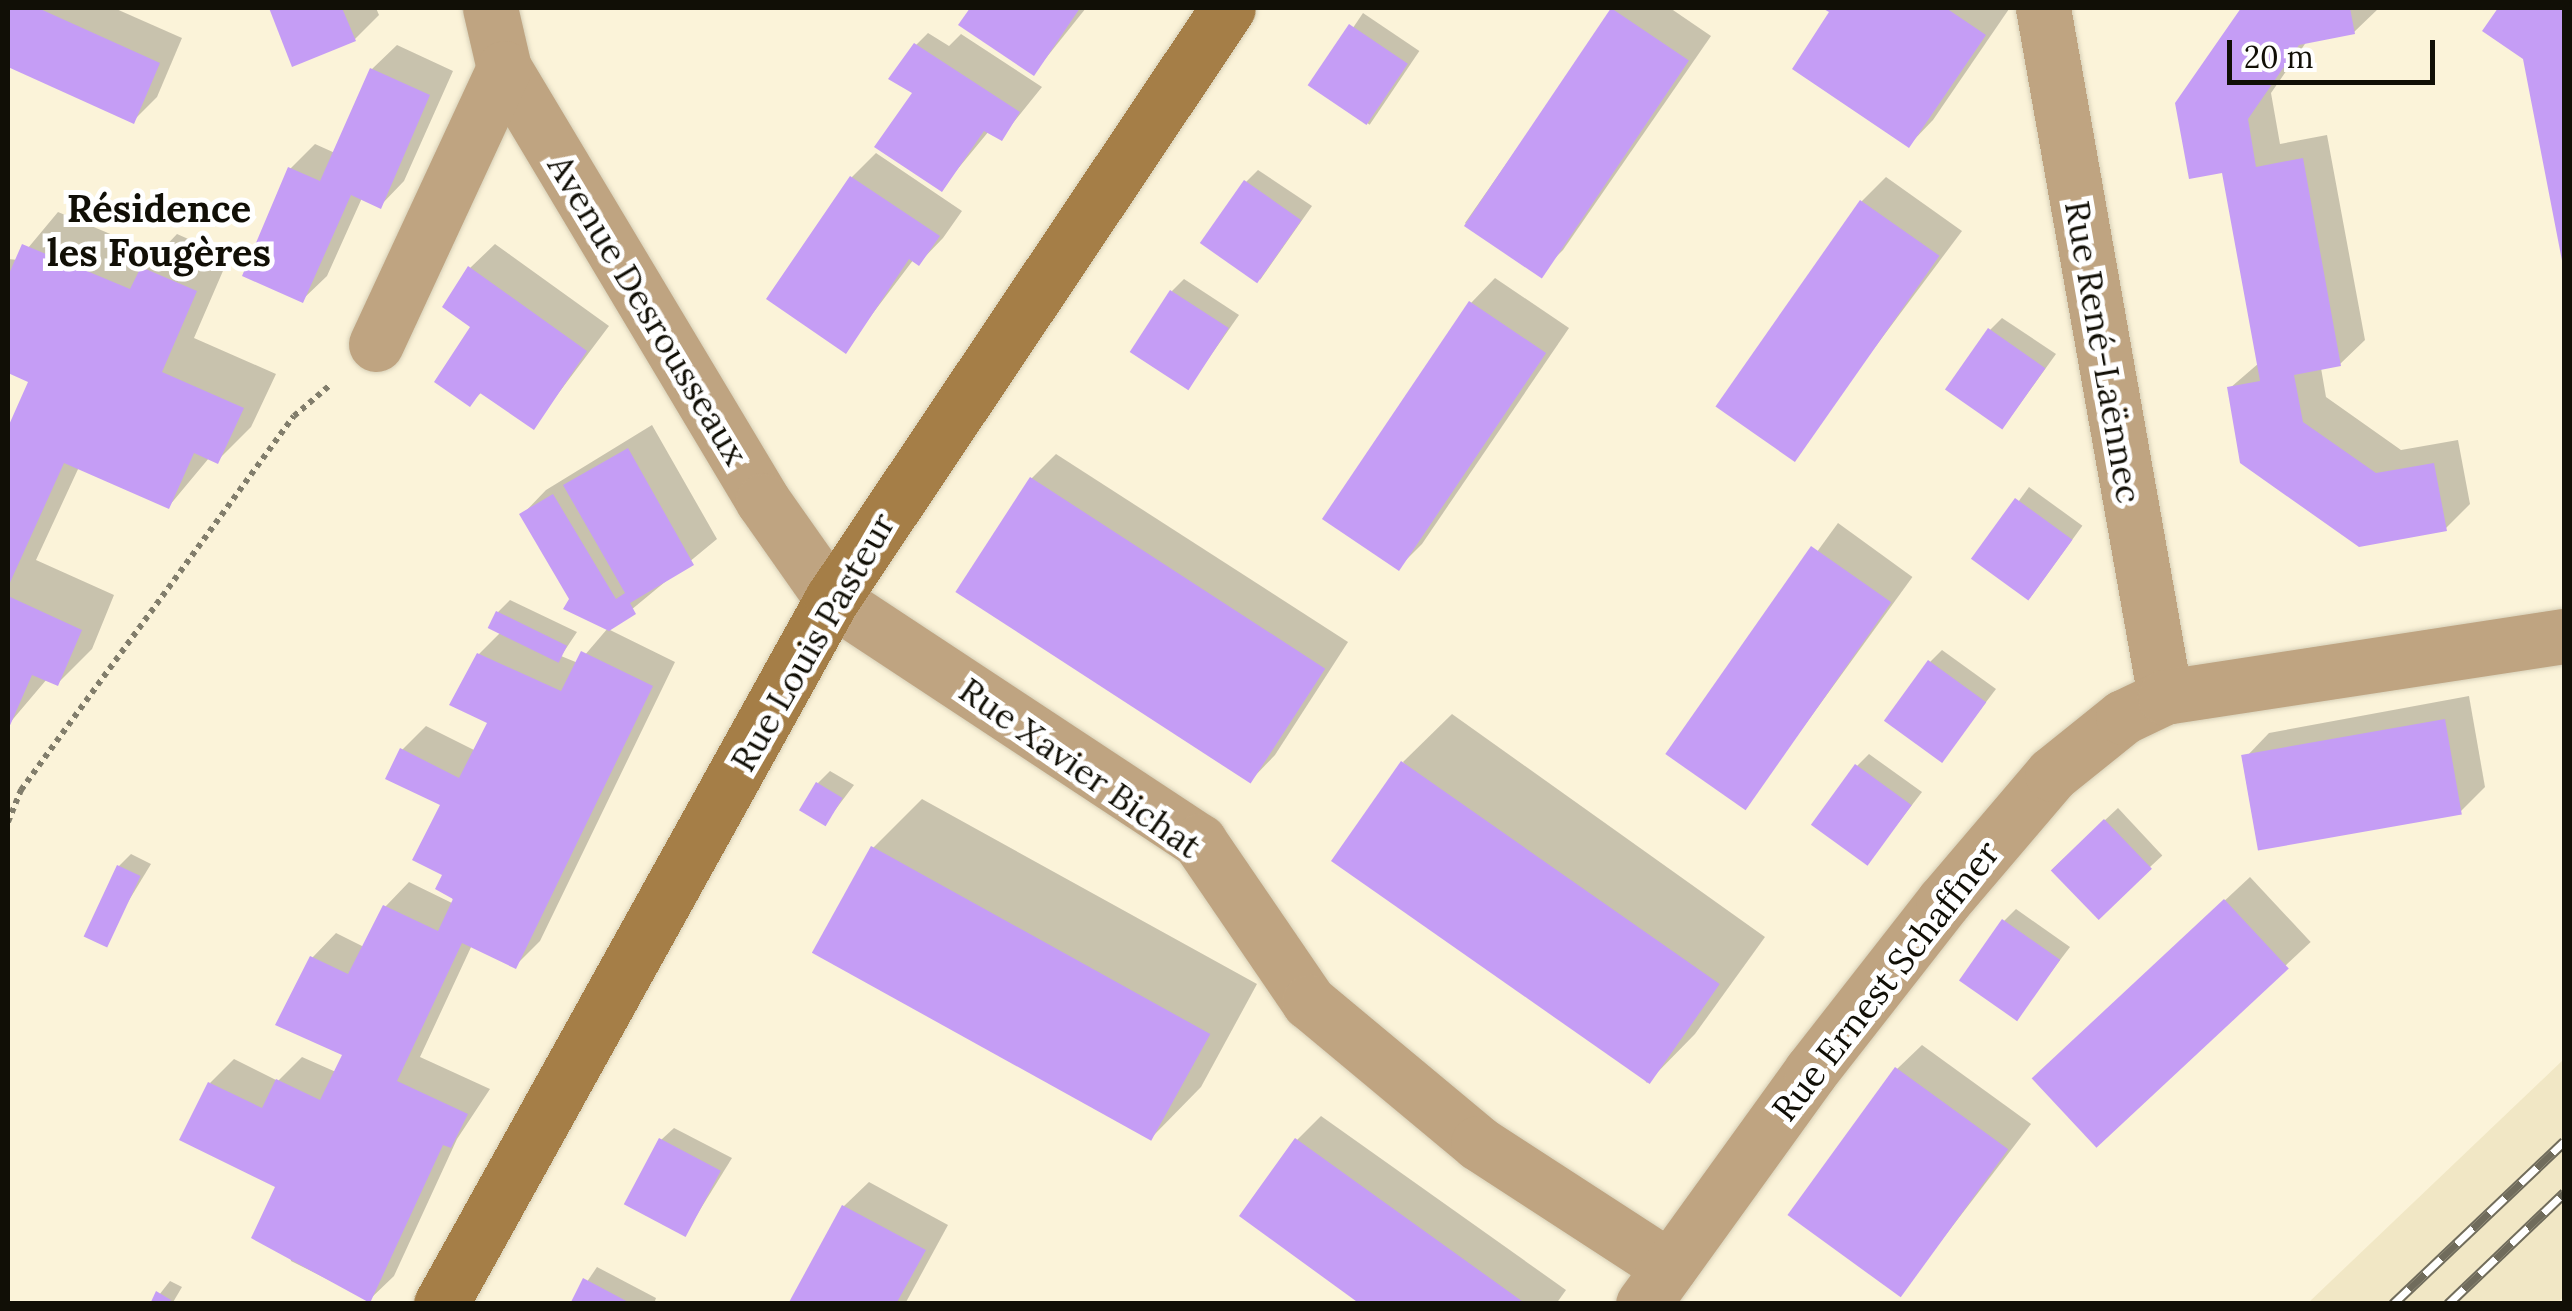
<!DOCTYPE html>
<html>
<head>
<meta charset="utf-8">
<style>
	body { margin:0 }
	#map { position:relative; width:2572px; height:1311px; overflow:hidden; background:#fbf3d9; font-family:Lora,serif }
	div>[style] { position:absolute }
	[style*='--x'] { left:calc(var(--x)*1px); top:calc(var(--y)*1px); width:calc(var(--w)*1px); rotate:calc(var(--a)*1deg) }
	.built>* { inset:0; background:#f1e7c5 }
	.shadow>* { inset:0; background:#0003; transform-origin:0 0 }
	.building>* { inset:0; background:#c59df5; transform-origin:0 0 }
	.path>* { height:6px; margin-top:-3px; transform-origin:0; background:repeating-linear-gradient(90deg,#817d6b 0 5px,transparent 0 10px) }
	.roads { filter:drop-shadow(0 0 2px #d6cfb7) drop-shadow(0 0 2px #d6cfb7) }
	.street>* { height:55px; margin:-27.5px; padding:0 27.5px; transform-origin:27.5px; border-radius:27.5px; background:#bfa481 }
	.secondary>* { height:55px; margin:-27.5px; padding:0 27.5px; transform-origin:27.5px; border-radius:27.5px; background:#a57e47 }
	.rail>* { height:11px; margin-top:-5.5px; transform-origin:0; background:repeating-linear-gradient(90deg,#fff 0 22px,#706c5c 0 44px); box-sizing:border-box; border-block:2px solid #706c5c }
	span { translate:-50% -50%; white-space:nowrap; text-align:center; line-height:1.15; -webkit-text-stroke:10px #fff; paint-order:stroke }
	.street-label { font-size:35px; color:#110f06 }
	.neighbourhood-label { font-size:38px; color:#110f06; font-weight:700 }
	.frame { position:absolute; inset:0; border:10px solid #110f06; pointer-events:none }
	.scale { position:absolute; left:2227px; top:40px; width:208px; height:45px; box-sizing:border-box; border:5px solid #110f06; border-top:0; padding-left:12px; font-size:30px; line-height:35px; white-space:nowrap; color:#110f06; -webkit-text-stroke:8px #fff; paint-order:stroke }
</style>
</head>
<body>
<div id="map">
	<div class="built">
		<div style="clip-path:polygon(2564px 1059px,2564px 1296px,2557px 1304px,2308px 1303px)"></div>
	</div>
	<div class="shadow">
		<div style="clip-path:polygon(8px 8px,114px 8px,182px 38px,157px 97px,133px 121px,8px 64px)"></div>
		<div style="clip-path:polygon(271px 8px,376px 8px,379px 15px,355px 39px,294px 64px)"></div>
		<div style="clip-path:polygon(973px 8px,1086px 8px,1034px 73px,962px 24px)"></div>
		<div style="clip-path:polygon(1615px 8px,1670px 8px,1711px 36px,1563px 250px,1539px 274px,1465px 223px)"></div>
		<div style="clip-path:polygon(1827px 8px,2006px 8px,2009px 9px,1933px 120px,1909px 145px)"></div>
		<div style="clip-path:polygon(2244px 8px,2379px 8px,2354px 32px,2307px 41px,2271px 93px,2280px 144px,2327px 135px,2365px 340px,2340px 364px,2321px 368px,2326px 397px,2401px 450px,2458px 440px,2470px 504px,2445px 529px,2230px 388px,2259px 363px,2224px 170px,2178px 104px)"></div>
		<div style="clip-path:polygon(2501px 8px,2564px 8px,2564px 264px,2526px 58px,2486px 30px)"></div>
		<div style="left:1363px;top:13px;width:68px;height:89px;rotate:34deg"></div>
		<div style="clip-path:polygon(928px 33px,949px 46px,961px 34px,1042px 87px,1001px 138px,989px 131px,942px 188px,916px 45px)"></div>
		<div style="clip-path:polygon(397px 45px,453px 71px,404px 181px,380px 206px,362px 198px,327px 276px,302px 300px,290px 169px,315px 144px,335px 153px,372px 69px)"></div>
		<div style="clip-path:polygon(876px 153px,962px 211px,943px 238px,919px 263px,914px 259px,845px 350px,852px 177px)"></div>
		<div style="clip-path:polygon(1258px 170px,1312px 206px,1260px 280px,1246px 182px)"></div>
		<div style="clip-path:polygon(1886px 177px,1962px 231px,1792px 458px,1862px 201px)"></div>
		<div style="clip-path:polygon(58px 212px,158px 254px,177px 234px,229px 257px,194px 338px,276px 374px,251px 427px,217px 461px,209px 458px,169px 506px,79px 467px,36px 560px,114px 595px,92px 649px,58px 683px,47px 679px,8px 725px,8px 433px,32px 380px,8px 370px,8px 259px,18px 260px)"></div>
		<div style="clip-path:polygon(495px 244px,609px 326px,533px 427px,482px 392px,470px 403px,470px 268px)"></div>
		<div style="clip-path:polygon(1495px 278px,1569px 328px,1422px 544px,1398px 568px,1471px 303px)"></div>
		<div style="clip-path:polygon(1184px 279px,1239px 315px,1188px 388px,1172px 291px)"></div>
		<div style="clip-path:polygon(2002px 318px,2056px 354px,2004px 426px,1990px 330px)"></div>
		<div style="clip-path:polygon(652px 425px,717px 539px,608px 629px,675px 662px,540px 941px,515px 966px,472px 945px,420px 1057px,490px 1089px,457px 1139px,394px 1276px,369px 1300px,291px 1261px,277px 1188px,210px 1083px,234px 1059px,278px 1081px,302px 1057px,336px 1072px,345px 1054px,312px 958px,336px 933px,364px 947px,385px 907px,409px 882px,454px 904px,445px 873px,442px 806px,402px 750px,426px 726px,476px 751px,491px 722px,479px 654px,501px 632px,498px 612px,510px 600px,577px 632px,561px 656px,578px 663px,608px 628px,571px 599px,522px 515px,546px 490px)"></div>
		<div style="clip-path:polygon(1056px 454px,1348px 642px,1275px 755px,1251px 780px,959px 591px,1032px 478px)"></div>
		<div style="left:2029px;top:487px;width:66px;height:89px;rotate:36deg"></div>
		<div style="left:1838px;top:523px;width:92px;height:286px;rotate:36deg"></div>
		<div style="clip-path:polygon(1942px 650px,1996px 689px,1942px 760px,1930px 662px)"></div>
		<div style="clip-path:polygon(2469px 696px,2485px 787px,2461px 811px,2245px 758px,2269px 733px)"></div>
		<div style="clip-path:polygon(1452px 714px,1765px 937px,1695px 1034px,1647px 1083px,1403px 762px)"></div>
		<div style="clip-path:polygon(1869px 754px,1922px 792px,1868px 862px,1857px 766px)"></div>
		<div style="clip-path:polygon(830px 771px,854px 785px,826px 822px,818px 783px)"></div>
		<div style="clip-path:polygon(922px 799px,1257px 984px,1201px 1087px,1153px 1136px,873px 848px)"></div>
		<div style="left:2118px;top:808px;width:65px;height:89px;rotate:47deg"></div>
		<div style="clip-path:polygon(131px 854px,151px 864px,103px 943px,119px 866px)"></div>
		<div style="left:2250px;top:877px;width:89px;height:260px;rotate:47deg"></div>
		<div style="clip-path:polygon(2016px 909px,2070px 947px,2016px 1018px,2004px 921px)"></div>
		<div style="clip-path:polygon(1922px 1045px,2031px 1124px,1901px 1293px,1897px 1069px)"></div>
		<div style="clip-path:polygon(1321px 1116px,1566px 1290px,1556px 1304px,1365px 1304px,1297px 1140px)"></div>
		<div style="clip-path:polygon(674px 1128px,732px 1158px,685px 1234px,661px 1140px)"></div>
		<div style="clip-path:polygon(869px 1182px,948px 1225px,905px 1304px,791px 1304px,844px 1206px)"></div>
		<div style="clip-path:polygon(597px 1267px,656px 1298px,654px 1304px,572px 1304px)"></div>
		<div style="clip-path:polygon(170px 1281px,182px 1287px,172px 1304px,152px 1304px)"></div>
	</div>
	<div class="building">
		<div style="clip-path:polygon(8px 8px,38px 8px,160px 63px,134px 124px,8px 67px)"></div>
		<div style="clip-path:polygon(269px 8px,342px 8px,356px 41px,292px 67px)"></div>
		<div style="clip-path:polygon(970px 8px,1080px 8px,1034px 76px,958px 25px)"></div>
		<div style="left:1611px;top:8px;width:94px;height:263px;rotate:34deg"></div>
		<div style="clip-path:polygon(1822px 8px,1946px 8px,1986px 35px,1909px 148px,1792px 69px,1829px 12px)"></div>
		<div style="clip-path:polygon(2241px 8px,2350px 8px,2355px 34px,2299px 45px,2248px 119px,2256px 167px,2303px 158px,2341px 366px,2294px 375px,2303px 422px,2376px 473px,2434px 463px,2447px 531px,2359px 547px,2240px 463px,2227px 387px,2260px 381px,2222px 173px,2189px 179px,2175px 103px)"></div>
		<div style="clip-path:polygon(2498px 8px,2564px 8px,2564px 271px,2523px 59px,2482px 31px)"></div>
		<div style="left:1349px;top:24px;width:71px;height:74px;rotate:34deg"></div>
		<div style="clip-path:polygon(914px 43px,1020px 112px,1002px 141px,984px 131px,942px 192px,874px 147px,912px 93px,888px 79px)"></div>
		<div style="clip-path:polygon(370px 68px,430px 95px,381px 209px,351px 195px,303px 303px,242px 276px,288px 167px,320px 181px)"></div>
		<div style="clip-path:polygon(850px 176px,940px 236px,919px 266px,909px 259px,846px 354px,766px 299px)"></div>
		<div style="left:1244px;top:180px;width:70px;height:77px;rotate:35deg"></div>
		<div style="left:1860px;top:200px;width:97px;height:252px;rotate:35deg"></div>
		<div style="clip-path:polygon(22px 244px,130px 289px,141px 267px,197px 291px,162px 372px,244px 408px,218px 464px,194px 453px,169px 509px,64px 463px,8px 587px,8px 427px,28px 382px,8px 373px,8px 276px)"></div>
		<div style="clip-path:polygon(468px 266px,587px 351px,534px 430px,480px 393px,470px 407px,434px 382px,470px 327px,442px 307px)"></div>
		<div style="left:1170px;top:290px;width:70px;height:74px;rotate:33deg"></div>
		<div style="left:1469px;top:301px;width:93px;height:263px;rotate:34deg"></div>
		<div style="left:1988px;top:328px;width:70px;height:75px;rotate:35deg"></div>
		<div style="clip-path:polygon(628px 448px,694px 565px,630px 603px,636px 614px,609px 631px,563px 609px,569px 599px,519px 514px,553px 494px,616px 599px,625px 593px,563px 485px)"></div>
		<div style="left:1030px;top:477px;width:352px;height:137px;rotate:33deg"></div>
		<div style="left:2015px;top:498px;width:71px;height:75px;rotate:36deg"></div>
		<div style="left:1811px;top:546px;width:98px;height:254px;rotate:35deg"></div>
		<div style="clip-path:polygon(8px 596px,82px 630px,58px 686px,32px 675px,8px 730px)"></div>
		<div style="left:496px;top:611px;width:79px;height:19px;rotate:26deg"></div>
		<div style="clip-path:polygon(581px 651px,653px 686px,516px 969px,462px 943px,397px 1081px,468px 1114px,451px 1148px,443px 1145px,370px 1303px,251px 1238px,275px 1187px,179px 1140px,208px 1082px,262px 1108px,276px 1079px,320px 1100px,342px 1055px,275px 1025px,310px 956px,348px 974px,383px 905px,438px 931px,453px 899px,435px 889px,442px 875px,412px 860px,440px 805px,385px 779px,400px 748px,459px 778px,487px 723px,449px 705px,477px 653px,561px 691px)"></div>
		<div style="left:1928px;top:660px;width:72px;height:75px;rotate:36deg"></div>
		<div style="left:2445px;top:719px;width:97px;height:207px;rotate:80deg"></div>
		<div style="left:1401px;top:761px;width:389px;height:122px;rotate:35deg"></div>
		<div style="left:1855px;top:764px;width:70px;height:75px;rotate:36deg"></div>
		<div style="left:816px;top:782px;width:31px;height:33px;rotate:31deg"></div>
		<div style="left:2104px;top:819px;width:69px;height:74px;rotate:46deg"></div>
		<div style="left:871px;top:846px;width:388px;height:122px;rotate:29deg"></div>
		<div style="left:117px;top:865px;width:26px;height:79px;rotate:25deg"></div>
		<div style="left:2224px;top:899px;width:95px;height:263px;rotate:47deg"></div>
		<div style="left:2002px;top:919px;width:71px;height:75px;rotate:35deg"></div>
		<div style="left:1895px;top:1067px;width:140px;height:183px;rotate:36deg"></div>
		<div style="left:659px;top:1138px;width:70px;height:75px;rotate:28deg"></div>
		<div style="clip-path:polygon(1295px 1138px,1377px 1197px,1526px 1304px,1360px 1304px,1239px 1216px)"></div>
		<div style="clip-path:polygon(842px 1205px,926px 1250px,896px 1304px,788px 1304px)"></div>
		<div style="clip-path:polygon(583px 1278px,632px 1304px,570px 1304px)"></div>
		<div style="clip-path:polygon(156px 1291px,171px 1300px,169px 1304px,150px 1304px)"></div>
	</div>
	<div class="path">
		<div style="--x:8;--y:822;--w:35;--a:-68"></div>
		<div style="--x:21;--y:790;--w:463;--a:-53.9"></div>
		<div style="--x:294;--y:416;--w:48;--a:-40.7"></div>
	</div>
	<div class="roads">
		<div class="street">
			<div style="--x:490;--y:8;--w:62;--a:76.9"></div>
			<div style="--x:504;--y:68;--w:505;--a:59.11"></div>
			<div style="--x:763;--y:501;--w:120;--a:54.9"></div>
			<div style="--x:832;--y:599;--w:440;--a:33.4"></div>
			<div style="--x:1199;--y:841;--w:195;--a:55.7"></div>
			<div style="--x:1309;--y:1002;--w:220;--a:39.8"></div>
			<div style="--x:1478;--y:1143;--w:228;--a:33"></div>
			<div style="--x:2043;--y:8;--w:700;--a:79.96"></div>
			<div style="--x:376;--y:344;--w:304;--a:-65.1"></div>
			<div style="--x:1643;--y:1304;--w:287;--a:-54.2"></div>
			<div style="--x:1811;--y:1071;--w:214;--a:-52"></div>
			<div style="--x:1943;--y:902;--w:168;--a:-49.6"></div>
			<div style="--x:2052;--y:774;--w:91;--a:-38.8"></div>
			<div style="--x:2123;--y:717;--w:47;--a:-25.5"></div>
			<div style="--x:2165;--y:697;--w:404;--a:-8.7"></div>
		</div>
		<div class="secondary">
			<div style="--x:441;--y:1304;--w:806;--a:-60.99"></div>
			<div style="--x:832;--y:599;--w:711;--a:-56.18"></div>
		</div>
	</div>
	<div class="rail">
		<div style="--x:2393;--y:1304;--w:236;--a:-43.5"></div>
		<div style="--x:2448;--y:1304;--w:161;--a:-43.7"></div>
	</div>
	<div class="street-label">
		<span style="left:648px;top:310px;rotate:59deg">Avenue Desrousseaux</span>
		<span style="left:2103px;top:352px;rotate:80deg">Rue René-Laënnec</span>
		<span style="left:813px;top:642px;rotate:-60deg">Rue Louis Pasteur</span>
		<span style="left:1080px;top:768px;rotate:35deg">Rue Xavier Bichat</span>
		<span style="left:1886px;top:981px;rotate:-52deg">Rue Ernest Schaffner</span>
	</div>
	<div class="neighbourhood-label">
		<span style="left:159px;top:231px">Résidence<br>les Fougères</span>
	</div>
	<div class="frame"></div>
	<div class="scale">20 m</div>
</div>
</body>
</html>
